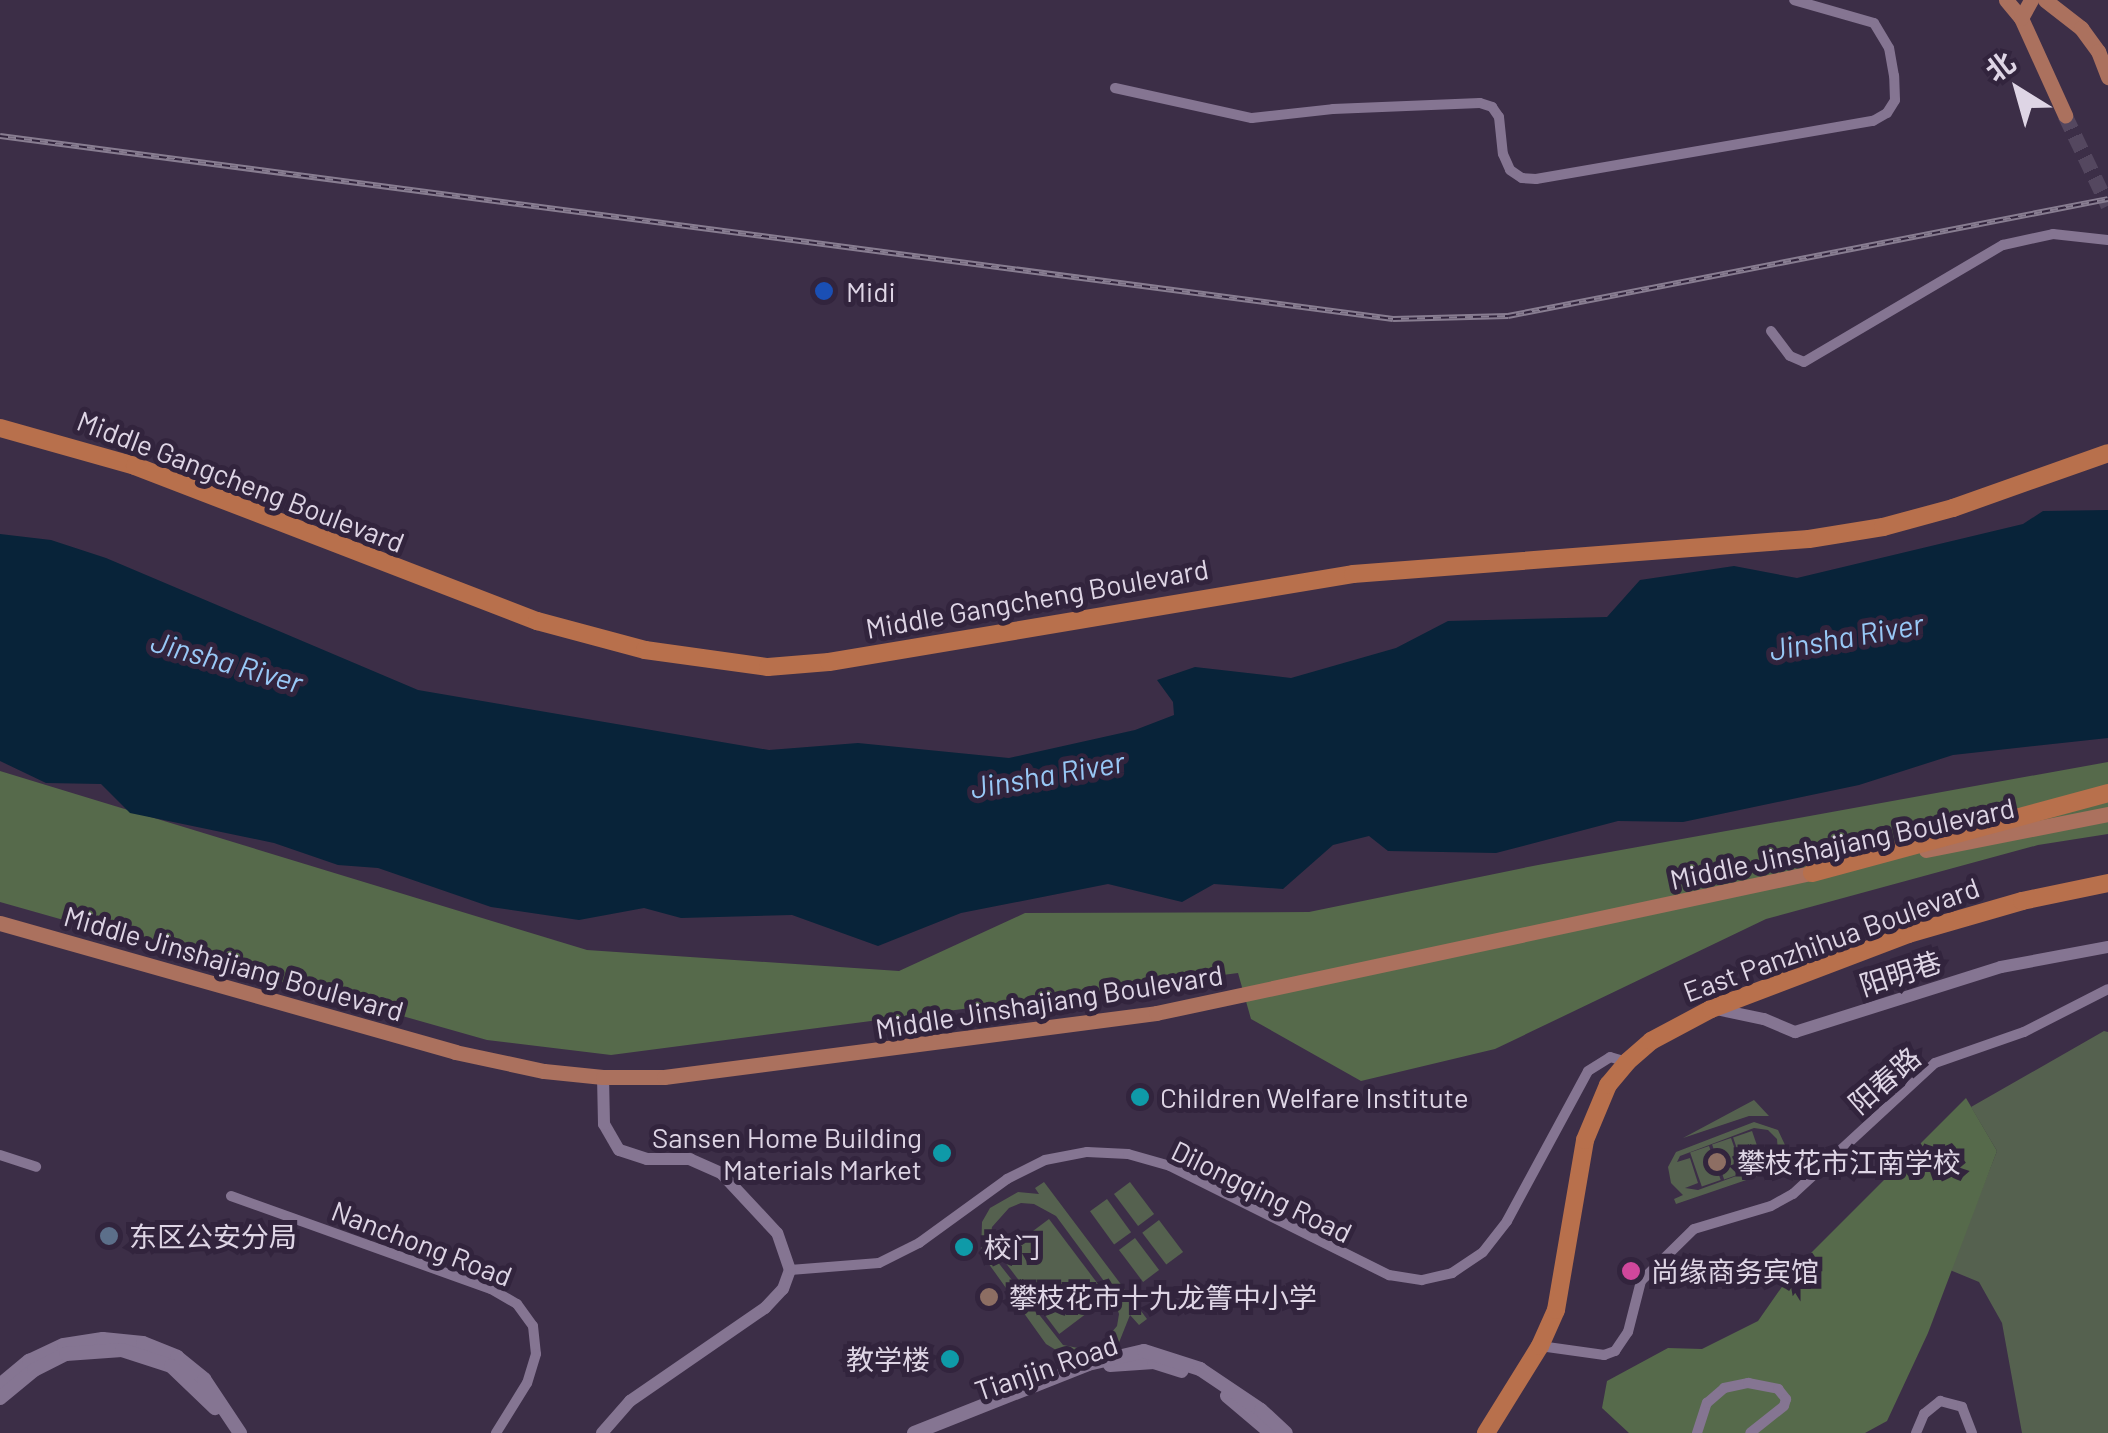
<!DOCTYPE html>
<html>
<head>
<meta charset="utf-8">
<style>
	body { margin:0 }
	#map { position:relative; width:2108px; height:1433px; overflow:hidden; background:#3c2e47; font-family:Barlow,"Noto Sans SC",sans-serif }
	div>[style] { position:absolute }
	[style*='--x'] { left:calc(var(--x)*1px); top:calc(var(--y)*1px); width:calc(var(--w)*1px); rotate:calc(var(--a)*1deg) }
	.green>* { inset:0; background:#55614f; transform-origin:0 0 }
	.forest>* { inset:0; background:#566a4b }
	.water>* { inset:0; background:#082339 }
	.primary-tunnel>* { height:15px; margin-top:-7.5px; transform-origin:0; background:repeating-linear-gradient(90deg,#54475f 0 15px,transparent 0 23px) }
	.minor>* { height:10px; margin:-5px; padding:0 5px; transform-origin:5px; border-radius:5px; background:#857592 }
	.tertiary>* { height:12px; margin:-6px; padding:0 6px; transform-origin:6px; border-radius:6px; background:#857592 }
	.secondary>* { height:14px; margin:-7px; padding:0 7px; transform-origin:7px; border-radius:7px; background:#857592 }
	.primary>* { height:15px; margin:-7.5px; padding:0 7.5px; transform-origin:7.5px; border-radius:7.5px; background:#ab715e }
	.trunk>* { height:18px; margin:-9px; padding:0 9px; transform-origin:9px; border-radius:9px; background:#b8704c }
	.rail>* { height:6px; margin-top:-3px; transform-origin:0; background:repeating-linear-gradient(90deg,#32243d 0 8px,#887d91 0 16px); box-sizing:border-box; border-block:2px solid #887d91 }
	.dots>* { width:28px; height:28px; translate:-50% -50%; box-sizing:border-box; border:5px solid #32243d; border-radius:50% }
	span { translate:-50% -50%; white-space:nowrap; text-align:center; line-height:1.15; -webkit-text-stroke:10px #32243d; paint-order:stroke }
	.poi-label { font-size:28px; color:#ded5e5 }
	.left { translate:0 -50%; text-align:left }
	.right { translate:-100% -50%; text-align:right }
	.street-label { font-size:28px; color:#ded5e5 }
	.water-label { font-size:30px; color:#98c8f6; font-style:italic }
	.north { position:absolute; left:1968px; top:40px; width:100px; height:100px; -webkit-text-stroke:8px #32243d; paint-order:stroke; rotate:323deg; font-size:28px; font-weight:700; line-height:40px; text-align:center; color:#ded5e5 }
	.north::after { content:''; display:block; margin:auto; width:35px; height:45px; background:#ded5e5; clip-path:polygon(50% 0,100% 100%,50% 72%,0 100%) }
</style>
</head>
<body>
<div id="map">
	<div class="green">
		<div style="clip-path:polygon(2104px 1031px,2108px 1032px,2108px 1433px,2022px 1433px,2002px 1323px,1979px 1282px,1950px 1270px,1997px 1151px,1971px 1107px)"></div>
		<div style="clip-path:polygon(1754px 1100px,1769px 1116px,1749px 1116px,1683px 1138px)"></div>
		<div style="clip-path:polygon(evenodd,1754px 1122px,1778px 1130px,1785px 1145px,1782px 1161px,1794px 1157px,1796px 1163px,1676px 1204px,1674px 1199px,1683px 1195px,1671px 1183px,1668px 1167px,1676px 1152px,1754px 1122px,1754px 1128px,1768px 1130px,1777px 1139px,1778px 1152px,1772px 1163px,1698px 1190px,1685px 1188px,1698px 1183px,1690px 1158px,1677px 1162px,1680px 1156px,1754px 1128px)"></div>
		<div style="left:1752px;top:1131px;width:37px;height:20px;rotate:71deg"></div>
		<div style="left:1731px;top:1138px;width:37px;height:20px;rotate:71deg"></div>
		<div style="left:1709px;top:1146px;width:36px;height:20px;rotate:71deg"></div>
		<div style="clip-path:polygon(evenodd,1044px 1182px,1147px 1319px,1139px 1325px,1130px 1315px,1118px 1345px,1090px 1361px,1074px 1361px,1046px 1344px,981px 1253px,982px 1222px,990px 1208px,1018px 1192px,1039px 1194px,1035px 1188px,1044px 1182px,1021px 1203px,1034px 1204px,1056px 1216px,1112px 1292px,1119px 1314px,1117px 1326px,1100px 1346px,1088px 1350px,1063px 1345px,997px 1261px,990px 1240px,992px 1227px,1009px 1208px,1021px 1203px)"></div>
		<div style="left:1130px;top:1182px;width:40px;height:20px;rotate:53deg"></div>
		<div style="left:1107px;top:1199px;width:41px;height:21px;rotate:54deg"></div>
		<div style="left:1049px;top:1219px;width:98px;height:61px;rotate:53deg"></div>
		<div style="left:1159px;top:1220px;width:40px;height:21px;rotate:53deg"></div>
		<div style="left:1135px;top:1238px;width:40px;height:20px;rotate:53deg"></div>
	</div>
	<div class="forest">
		<div style="clip-path:polygon(2108px 762px,2108px 834px,2038px 845px,1766px 919px,1495px 1049px,1361px 1081px,1251px 1019px,1238px 973px,611px 1055px,487px 1040px,0 902px,0 771px,587px 950px,899px 971px,1025px 913px,1309px 912px,1538px 865px)"></div>
		<div style="clip-path:polygon(1966px 1098px,1997px 1151px,1928px 1333px,1887px 1421px,1865px 1433px,1629px 1433px,1602px 1408px,1607px 1381px,1668px 1348px,1702px 1349px,1758px 1321px,1793px 1271px)"></div>
	</div>
	<div class="water">
		<div style="clip-path:polygon(2108px 510px,2108px 738px,1953px 755px,1859px 785px,1683px 822px,1618px 821px,1496px 853px,1388px 851px,1369px 836px,1333px 845px,1283px 889px,1214px 884px,1182px 902px,1108px 884px,961px 913px,878px 946px,792px 915px,681px 918px,644px 908px,579px 920px,491px 907px,378px 868px,338px 865px,274px 843px,130px 813px,101px 784px,46px 783px,0 761px,0 534px,51px 540px,106px 558px,418px 690px,769px 750px,858px 743px,1009px 758px,1135px 730px,1174px 715px,1173px 702px,1157px 680px,1195px 667px,1291px 678px,1396px 648px,1448px 621px,1607px 617px,1640px 580px,1734px 566px,1797px 578px,2023px 524px,2043px 511px)"></div>
	</div>
	<div class="primary-tunnel">
		<div style="--x:2065;--y:115;--w:100;--a:64.5"></div>
	</div>
	<div class="minor">
		<div style="--x:1115;--y:88;--w:140;--a:12.4"></div>
		<div style="--x:1252;--y:118;--w:81;--a:-6.3"></div>
		<div style="--x:1333;--y:109;--w:147;--a:-2.3"></div>
		<div style="--x:1480;--y:103;--w:13;--a:18"></div>
		<div style="--x:1492;--y:107;--w:12;--a:55"></div>
		<div style="--x:1499;--y:117;--w:37;--a:84"></div>
		<div style="--x:1503;--y:154;--w:17;--a:66"></div>
		<div style="--x:1510;--y:170;--w:14;--a:34"></div>
		<div style="--x:1522;--y:178;--w:14;--a:4"></div>
		<div style="--x:1536;--y:179;--w:342;--a:-9.8"></div>
		<div style="--x:1873;--y:121;--w:16;--a:-30"></div>
		<div style="--x:1887;--y:113;--w:15;--a:-58"></div>
		<div style="--x:1895;--y:100;--w:24;--a:-92"></div>
		<div style="--x:1894;--y:76;--w:28;--a:-100"></div>
		<div style="--x:1889;--y:48;--w:29;--a:-121"></div>
		<div style="--x:1874;--y:23;--w:83;--a:-164"></div>
		<div style="--x:1771;--y:331;--w:31;--a:53"></div>
		<div style="--x:1790;--y:356;--w:15;--a:23"></div>
		<div style="--x:1804;--y:362;--w:231;--a:-30.5"></div>
		<div style="--x:2003;--y:245;--w:51;--a:-12.4"></div>
		<div style="--x:2053;--y:234;--w:55;--a:6.2"></div>
		<div style="--x:0;--y:1155;--w:38;--a:18"></div>
		<div style="--x:231;--y:1196;--w:276;--a:19.7"></div>
		<div style="--x:491;--y:1289;--w:30;--a:30"></div>
		<div style="--x:517;--y:1304;--w:27;--a:54"></div>
		<div style="--x:533;--y:1326;--w:28;--a:84"></div>
		<div style="--x:536;--y:1354;--w:30;--a:107"></div>
		<div style="--x:527;--y:1383;--w:59;--a:121.8"></div>
		<div style="--x:790;--y:1270;--w:89;--a:-4.5"></div>
		<div style="--x:879;--y:1263;--w:45;--a:-26.6"></div>
		<div style="--x:919;--y:1243;--w:109;--a:-36"></div>
		<div style="--x:1007;--y:1179;--w:42;--a:-26.6"></div>
		<div style="--x:1045;--y:1160;--w:43;--a:-10.8"></div>
		<div style="--x:1087;--y:1152;--w:41;--a:2.8"></div>
		<div style="--x:1128;--y:1154;--w:44;--a:15.9"></div>
		<div style="--x:1170;--y:1166;--w:245;--a:26.5"></div>
		<div style="--x:1389;--y:1275;--w:33;--a:9"></div>
		<div style="--x:1422;--y:1280;--w:31;--a:-13"></div>
		<div style="--x:1452;--y:1273;--w:37;--a:-34"></div>
		<div style="--x:1483;--y:1252;--w:39;--a:-52"></div>
		<div style="--x:1507;--y:1221;--w:170;--a:-61.6"></div>
		<div style="--x:1588;--y:1071;--w:26;--a:-32"></div>
		<div style="--x:1610;--y:1057;--w:18;--a:16"></div>
		<div style="--x:1540;--y:1346;--w:65;--a:8"></div>
		<div style="--x:1604;--y:1355;--w:12;--a:-20"></div>
		<div style="--x:1615;--y:1351;--w:23;--a:-56"></div>
		<div style="--x:1628;--y:1332;--w:53;--a:-75.7"></div>
		<div style="--x:1641;--y:1281;--w:74;--a:-44.5"></div>
		<div style="--x:1694;--y:1229;--w:80;--a:-16.6"></div>
		<div style="--x:1771;--y:1206;--w:25;--a:-29"></div>
		<div style="--x:1793;--y:1194;--w:193;--a:-42.7"></div>
		<div style="--x:1935;--y:1063;--w:94;--a:-19.2"></div>
		<div style="--x:2024;--y:1032;--w:94;--a:-27.1"></div>
		<div style="--x:1697;--y:1433;--w:32;--a:-72"></div>
		<div style="--x:1707;--y:1403;--w:23;--a:-41"></div>
		<div style="--x:1724;--y:1388;--w:25;--a:-12"></div>
		<div style="--x:1748;--y:1383;--w:31;--a:11"></div>
		<div style="--x:1778;--y:1389;--w:13;--a:51"></div>
		<div style="--x:1786;--y:1399;--w:7;--a:106"></div>
		<div style="--x:1784;--y:1406;--w:43;--a:141.5"></div>
		<div style="--x:1916;--y:1433;--w:21;--a:-67"></div>
		<div style="--x:1924;--y:1414;--w:21;--a:-39"></div>
		<div style="--x:1940;--y:1401;--w:23;--a:15"></div>
		<div style="--x:1962;--y:1407;--w:28;--a:69"></div>
	</div>
	<div class="tertiary">
		<div style="--x:1716;--y:1009;--w:49;--a:11.8"></div>
		<div style="--x:1764;--y:1019;--w:34;--a:23"></div>
		<div style="--x:1795;--y:1032;--w:216;--a:-17.5"></div>
		<div style="--x:2001;--y:967;--w:109;--a:-10.6"></div>
		<div style="--x:602;--y:1433;--w:43;--a:-48.8"></div>
		<div style="--x:630;--y:1401;--w:164;--a:-34.6"></div>
		<div style="--x:765;--y:1308;--w:26;--a:-47"></div>
		<div style="--x:783;--y:1289;--w:20;--a:-70"></div>
		<div style="--x:790;--y:1270;--w:39;--a:-109"></div>
		<div style="--x:777;--y:1233;--w:82;--a:-133"></div>
		<div style="--x:721;--y:1173;--w:34;--a:-156"></div>
		<div style="--x:690;--y:1159;--w:43;--a:180"></div>
		<div style="--x:647;--y:1159;--w:29;--a:-162"></div>
		<div style="--x:619;--y:1150;--w:30;--a:-120"></div>
		<div style="--x:604;--y:1124;--w:47;--a:-91.2"></div>
	</div>
	<div class="secondary">
		<div style="--x:1110;--y:1365;--w:44;--a:-3.9"></div>
		<div style="--x:1154;--y:1362;--w:29;--a:18"></div>
		<div style="--x:0;--y:1385;--w:38;--a:-40"></div>
		<div style="--x:29;--y:1361;--w:38;--a:-25"></div>
		<div style="--x:64;--y:1345;--w:39;--a:-9"></div>
		<div style="--x:103;--y:1339;--w:40;--a:5.7"></div>
		<div style="--x:143;--y:1343;--w:37;--a:22"></div>
		<div style="--x:177;--y:1357;--w:35;--a:39"></div>
		<div style="--x:204;--y:1379;--w:65;--a:56.3"></div>
		<div style="--x:1227;--y:1396;--w:57;--a:40.1"></div>
		<div style="--x:0;--y:1398;--w:44;--a:-39.5"></div>
		<div style="--x:34;--y:1370;--w:36;--a:-27"></div>
		<div style="--x:66;--y:1354;--w:56;--a:-4.1"></div>
		<div style="--x:122;--y:1350;--w:52;--a:18.1"></div>
		<div style="--x:171;--y:1366;--w:61;--a:43.7"></div>
		<div style="--x:914;--y:1433;--w:187;--a:-21.6"></div>
		<div style="--x:1088;--y:1364;--w:57;--a:-13.1"></div>
		<div style="--x:1144;--y:1351;--w:59;--a:17.8"></div>
		<div style="--x:1200;--y:1369;--w:73;--a:33.9"></div>
		<div style="--x:1261;--y:1410;--w:34;--a:43"></div>
	</div>
	<div class="primary">
		<div style="--x:2006;--y:0;--w:23;--a:50"></div>
		<div style="--x:2021;--y:18;--w:107;--a:65.6"></div>
		<div style="--x:2045;--y:0;--w:46;--a:37.9"></div>
		<div style="--x:2081;--y:28;--w:29;--a:54"></div>
		<div style="--x:2098;--y:51;--w:28;--a:69"></div>
		<div style="--x:2021;--y:18;--w:21;--a:-61"></div>
		<div style="--x:1926;--y:850;--w:186;--a:-11.2"></div>
		<div style="--x:0;--y:923;--w:473;--a:15.8"></div>
		<div style="--x:455;--y:1052;--w:91;--a:12.1"></div>
		<div style="--x:544;--y:1071;--w:59;--a:5.8"></div>
		<div style="--x:603;--y:1077;--w:61;--a:0"></div>
		<div style="--x:664;--y:1077;--w:496;--a:-7.4"></div>
		<div style="--x:1156;--y:1013;--w:679;--a:-12.07"></div>
	</div>
	<div class="trunk">
		<div style="--x:0;--y:428;--w:140;--a:15.7"></div>
		<div style="--x:135;--y:466;--w:431;--a:21.1"></div>
		<div style="--x:537;--y:621;--w:112;--a:15"></div>
		<div style="--x:645;--y:650;--w:124;--a:7.9"></div>
		<div style="--x:768;--y:667;--w:61;--a:-4.7"></div>
		<div style="--x:829;--y:662;--w:531;--a:-9.53"></div>
		<div style="--x:1353;--y:574;--w:457;--a:-4.4"></div>
		<div style="--x:1809;--y:539;--w:75;--a:-9.2"></div>
		<div style="--x:1883;--y:527;--w:73;--a:-15.2"></div>
		<div style="--x:1953;--y:508;--w:164;--a:-19.5"></div>
		<div style="--x:1812;--y:873;--w:307;--a:-15.1"></div>
		<div style="--x:1486;--y:1433;--w:102;--a:-58.2"></div>
		<div style="--x:1540;--y:1346;--w:39;--a:-66"></div>
		<div style="--x:1556;--y:1310;--w:172;--a:-80.3"></div>
		<div style="--x:1585;--y:1140;--w:60;--a:-67.3"></div>
		<div style="--x:1608;--y:1085;--w:30;--a:-50"></div>
		<div style="--x:1627;--y:1062;--w:32;--a:-41"></div>
		<div style="--x:1651;--y:1041;--w:68;--a:-28.1"></div>
		<div style="--x:1711;--y:1009;--w:211;--a:-20.8"></div>
		<div style="--x:1908;--y:934;--w:119;--a:-16.1"></div>
		<div style="--x:2022;--y:901;--w:88;--a:-11.8"></div>
	</div>
	<div class="rail">
		<div style="--x:0;--y:136;--w:1405;--a:7.48"></div>
		<div style="--x:1393;--y:319;--w:115;--a:-1.5"></div>
		<div style="--x:1508;--y:316;--w:611;--a:-11.03"></div>
	</div>
	<div class="dots">
		<div style="left:824px;top:291px;background:#1a4fb4"></div>
		<div style="left:1140px;top:1097px;background:#0f9aa8"></div>
		<div style="left:942px;top:1153px;background:#0f9aa8"></div>
		<div style="left:1717px;top:1162px;background:#8d6e63"></div>
		<div style="left:109px;top:1236px;background:#5c6f8a"></div>
		<div style="left:964px;top:1247px;background:#0f9aa8"></div>
		<div style="left:1631px;top:1271px;background:#d1479c"></div>
		<div style="left:989px;top:1297px;background:#8d6e63"></div>
		<div style="left:950px;top:1359px;background:#0f9aa8"></div>
	</div>
	<div class="poi-label">
		<span class="left" style="left:846px;top:291px">Midi</span>
		<span class="left" style="left:1160px;top:1097px">Children Welfare Institute</span>
		<span class="right" style="left:922px;top:1153px">Sansen Home Building<br>Materials Market</span>
		<span class="left" style="left:1737px;top:1162px">攀枝花市江南学校</span>
		<span class="left" style="left:129px;top:1236px">东区公安分局</span>
		<span class="left" style="left:984px;top:1247px">校门</span>
		<span class="left" style="left:1651px;top:1271px">尚缘商务宾馆</span>
		<span class="left" style="left:1009px;top:1297px">攀枝花市十九龙箐中小学</span>
		<span class="right" style="left:930px;top:1359px">教学楼</span>
	</div>
	<div class="street-label">
		<span style="left:241px;top:481px;rotate:21deg">Middle Gangcheng Boulevard</span>
		<span style="left:1037px;top:598px;rotate:-10deg">Middle Gangcheng Boulevard</span>
		<span style="left:1842px;top:843px;rotate:-12deg">Middle Jinshajiang Boulevard</span>
		<span style="left:1831px;top:939px;rotate:-20deg">East Panzhihua Boulevard</span>
		<span style="left:234px;top:963px;rotate:16deg">Middle Jinshajiang Boulevard</span>
		<span style="left:1900px;top:973px;rotate:-18deg">阳明巷</span>
		<span style="left:1049px;top:1001px;rotate:-9deg">Middle Jinshajiang Boulevard</span>
		<span style="left:1884px;top:1080px;rotate:-41deg">阳春路</span>
		<span style="left:1262px;top:1191px;rotate:26deg">Dilongqing Road</span>
		<span style="left:422px;top:1243px;rotate:21deg">Nanchong Road</span>
		<span style="left:1046px;top:1367px;rotate:-19deg">Tianjin Road</span>
	</div>
	<div class="water-label">
		<span style="left:1846px;top:636px;rotate:-10deg">Jinsha River</span>
		<span style="left:227px;top:661px;rotate:16deg">Jinsha River</span>
		<span style="left:1047px;top:774px;rotate:-10deg">Jinsha River</span>
	</div>
	<div class="north">北</div>
</div>
</body>
</html>
